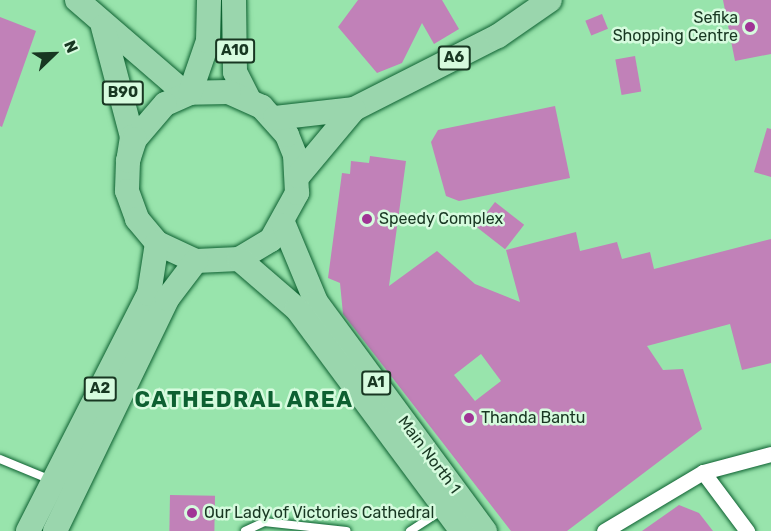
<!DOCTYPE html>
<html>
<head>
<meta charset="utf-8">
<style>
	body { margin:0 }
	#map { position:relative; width:771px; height:531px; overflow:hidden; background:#98e4ac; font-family:Rubik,sans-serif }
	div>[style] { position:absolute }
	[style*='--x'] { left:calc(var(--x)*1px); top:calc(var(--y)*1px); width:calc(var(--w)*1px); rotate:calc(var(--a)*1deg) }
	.building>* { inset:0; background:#c181b8; transform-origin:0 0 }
	.roads { filter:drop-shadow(0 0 2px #0c6030) drop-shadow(0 0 2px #0c6030) }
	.service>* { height:8px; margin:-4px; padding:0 4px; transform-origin:4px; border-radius:4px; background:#fff }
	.minor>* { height:15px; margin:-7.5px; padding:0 7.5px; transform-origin:7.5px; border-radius:7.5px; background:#fff }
	.primary>* { height:24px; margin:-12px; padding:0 12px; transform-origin:12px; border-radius:12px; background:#9ad6ad }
	.dots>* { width:16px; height:16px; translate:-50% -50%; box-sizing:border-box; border:3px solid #d6fbde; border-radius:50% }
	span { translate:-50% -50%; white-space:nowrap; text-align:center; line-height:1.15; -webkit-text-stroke:5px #d6fbde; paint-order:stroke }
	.shield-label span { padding:2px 4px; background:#d6fbde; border:2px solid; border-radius:4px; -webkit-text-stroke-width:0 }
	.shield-label { font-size:15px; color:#183722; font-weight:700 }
	.poi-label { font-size:16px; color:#183722 }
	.right { translate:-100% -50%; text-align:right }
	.left { translate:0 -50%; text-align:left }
	.street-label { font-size:16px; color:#183722 }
	.district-label { font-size:22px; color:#0d6031; font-weight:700; letter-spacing:1.5px }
	.north { position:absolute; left:24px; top:24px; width:60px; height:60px; -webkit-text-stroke:4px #d6fbde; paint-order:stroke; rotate:67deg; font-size:16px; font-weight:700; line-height:24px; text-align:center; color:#183722 }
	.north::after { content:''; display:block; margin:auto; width:21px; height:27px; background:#183722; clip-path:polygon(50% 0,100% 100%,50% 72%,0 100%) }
</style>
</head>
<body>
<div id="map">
	<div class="building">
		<div style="clip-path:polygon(358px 0,442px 0,459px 29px,434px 44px,422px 23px,402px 63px,377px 73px,338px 27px)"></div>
		<div style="clip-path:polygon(723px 0,771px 0,771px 54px,735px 61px)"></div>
		<div style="left:602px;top:14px;width:16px;height:18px;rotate:68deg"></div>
		<div style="clip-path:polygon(0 17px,36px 31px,2px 127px,0 126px)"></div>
		<div style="left:635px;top:56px;width:36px;height:20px;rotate:80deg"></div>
		<div style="clip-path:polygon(555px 106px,570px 178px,459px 201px,446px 196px,431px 142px,438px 130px)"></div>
		<div style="clip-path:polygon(767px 128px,771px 129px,771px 177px,754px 172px)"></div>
		<div style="clip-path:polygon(evenodd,370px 156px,406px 161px,389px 286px,437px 251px,475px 284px,520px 302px,506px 250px,576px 232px,580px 251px,617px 242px,622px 259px,650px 252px,654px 269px,771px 239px,771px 363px,742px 370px,730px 324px,647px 346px,663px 370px,683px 369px,702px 429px,567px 531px,511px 531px,343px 314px,340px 283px,328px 278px,342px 173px,350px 174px,351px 161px,369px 163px,370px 156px,481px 354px,501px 381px,475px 401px,454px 375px,481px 354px)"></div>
		<div style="left:495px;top:202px;width:37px;height:31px;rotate:38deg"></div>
		<div style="left:170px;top:495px;width:45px;height:36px;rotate:1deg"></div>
		<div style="clip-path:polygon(679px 505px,699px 513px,713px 531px,642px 531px)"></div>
	</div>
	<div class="roads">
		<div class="service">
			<div style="--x:0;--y:459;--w:55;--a:22.4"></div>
			<div style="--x:245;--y:531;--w:21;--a:-25"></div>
			<div style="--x:264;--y:522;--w:83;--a:6.2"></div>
			<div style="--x:410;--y:531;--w:37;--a:-33"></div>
		</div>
		<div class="minor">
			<div style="--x:703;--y:472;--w:74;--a:53.3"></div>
			<div style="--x:604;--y:531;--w:115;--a:-30.8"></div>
			<div style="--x:703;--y:472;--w:70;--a:-14.8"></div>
		</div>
		<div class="primary">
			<div style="--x:77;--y:0;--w:144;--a:40.8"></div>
			<div style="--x:234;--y:0;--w:72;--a:89.2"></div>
			<div style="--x:235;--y:72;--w:29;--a:63"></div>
			<div style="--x:103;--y:27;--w:114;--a:75.2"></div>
			<div style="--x:132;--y:137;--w:24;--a:99"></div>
			<div style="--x:128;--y:161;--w:30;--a:92"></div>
			<div style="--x:127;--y:191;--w:30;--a:70"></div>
			<div style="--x:137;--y:219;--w:31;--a:50"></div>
			<div style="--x:157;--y:243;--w:43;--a:24.8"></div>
			<div style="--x:196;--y:261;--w:43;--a:-2.7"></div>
			<div style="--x:239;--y:259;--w:37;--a:-31"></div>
			<div style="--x:271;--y:240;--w:54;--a:-61"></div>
			<div style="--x:297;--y:193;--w:38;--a:-93"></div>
			<div style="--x:295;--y:155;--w:22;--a:-112"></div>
			<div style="--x:287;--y:135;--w:38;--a:-132"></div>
			<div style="--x:262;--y:107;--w:36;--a:-156"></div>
			<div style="--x:229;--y:92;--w:39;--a:179"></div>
			<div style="--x:190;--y:93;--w:27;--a:156"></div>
			<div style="--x:165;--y:104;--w:46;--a:130.6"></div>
			<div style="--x:135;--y:139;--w:23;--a:108"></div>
			<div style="--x:190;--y:93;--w:55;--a:-70.9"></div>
			<div style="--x:208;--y:41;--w:41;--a:-88.6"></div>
			<div style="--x:275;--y:118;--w:80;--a:-6.5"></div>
			<div style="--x:354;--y:109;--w:161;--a:-26.9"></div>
			<div style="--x:498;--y:36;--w:63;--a:-34.7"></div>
			<div style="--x:298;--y:176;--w:87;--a:-50.1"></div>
			<div style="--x:284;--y:225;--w:83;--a:67.4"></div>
			<div style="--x:316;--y:302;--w:285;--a:53.6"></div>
			<div style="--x:239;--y:259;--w:77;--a:40.8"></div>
			<div style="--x:297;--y:309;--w:277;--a:53.4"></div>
			<div style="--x:28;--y:531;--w:266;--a:-63"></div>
			<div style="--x:149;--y:294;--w:52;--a:-81.1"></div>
			<div style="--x:55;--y:531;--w:258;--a:-64.2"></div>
			<div style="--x:167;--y:299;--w:48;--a:-52.7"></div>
		</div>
	</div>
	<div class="dots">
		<div style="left:750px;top:27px;background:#a03495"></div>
		<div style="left:367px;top:219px;background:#a03495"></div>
		<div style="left:469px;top:418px;background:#a03495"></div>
		<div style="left:192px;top:513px;background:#a03495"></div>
	</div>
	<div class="shield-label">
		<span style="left:235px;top:51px">A10</span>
		<span style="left:454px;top:58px">A6</span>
		<span style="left:123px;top:93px">B90</span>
		<span style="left:376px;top:383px">A1</span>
		<span style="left:100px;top:389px">A2</span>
	</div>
	<div class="poi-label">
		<span class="right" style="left:738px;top:27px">Sefika<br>Shopping Centre</span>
		<span class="left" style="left:379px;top:219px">Speedy Complex</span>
		<span class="left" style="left:481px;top:418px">Thanda Bantu</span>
		<span class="left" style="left:204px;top:513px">Our Lady of Victories Cathedral</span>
	</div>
	<div class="street-label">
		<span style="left:429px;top:455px;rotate:53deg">Main North 1</span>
	</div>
	<div class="district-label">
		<span style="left:244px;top:400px">CATHEDRAL AREA</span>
	</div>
	<div class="north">N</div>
</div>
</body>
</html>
